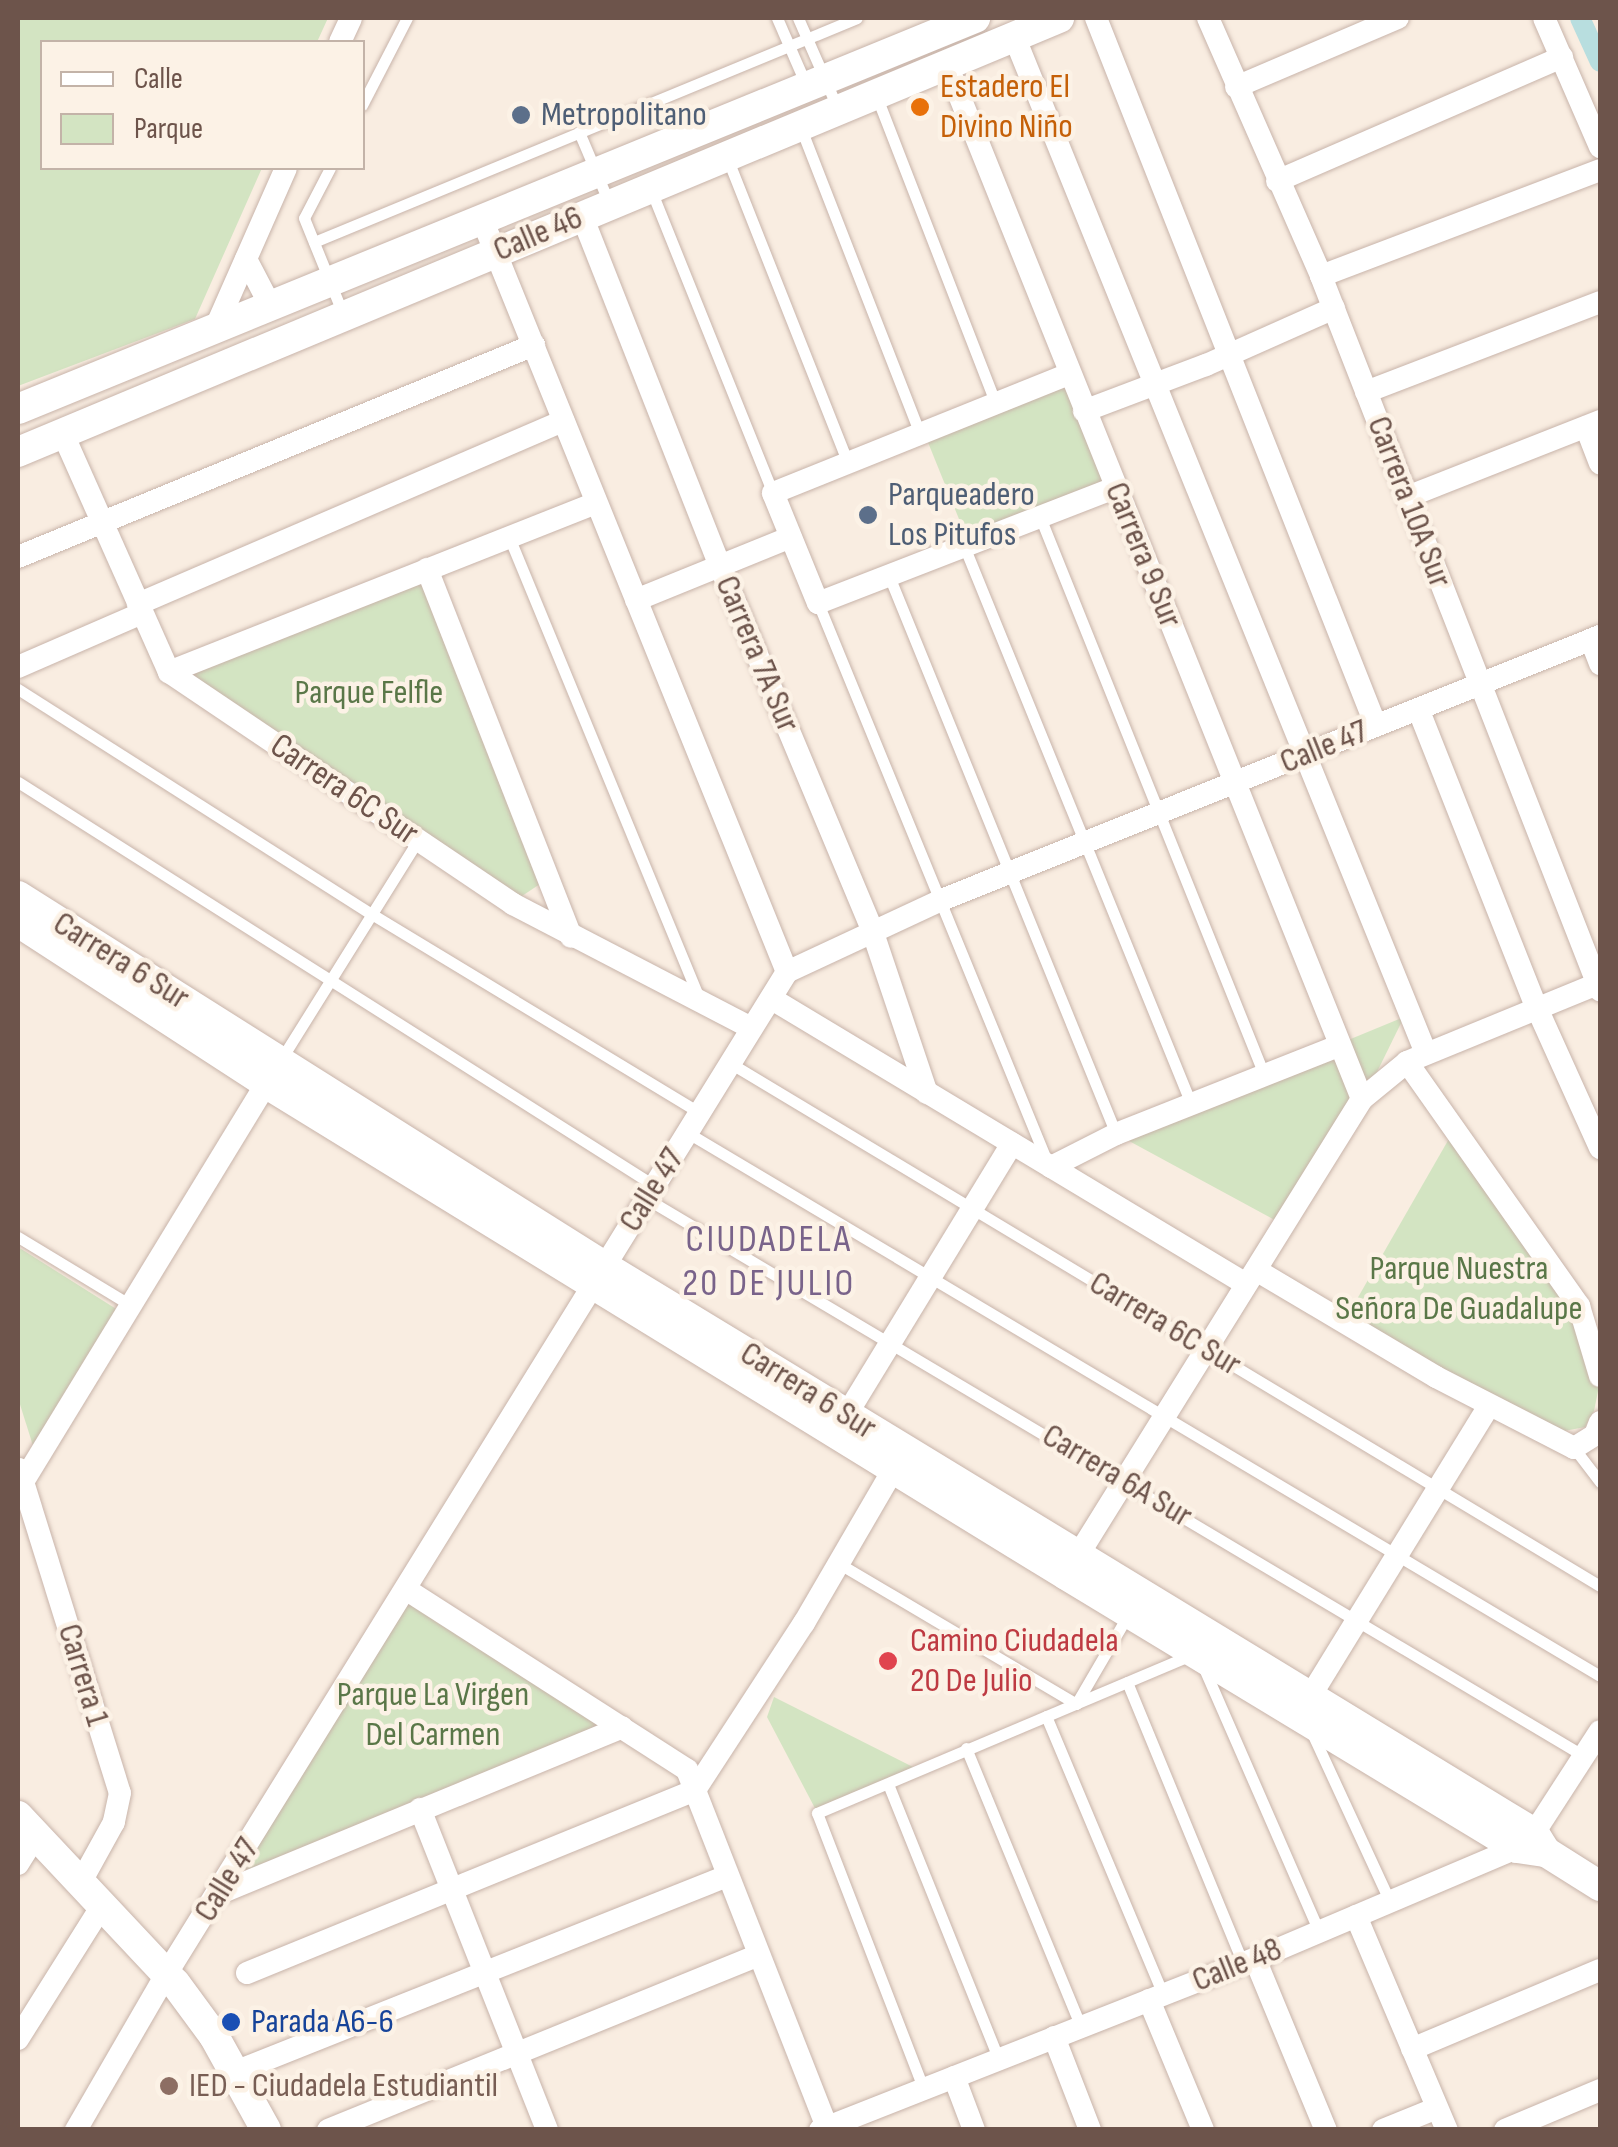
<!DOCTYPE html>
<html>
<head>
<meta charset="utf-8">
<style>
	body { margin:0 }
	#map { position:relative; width:1618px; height:2147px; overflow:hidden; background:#f9ede1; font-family:"Sofia Sans Condensed",sans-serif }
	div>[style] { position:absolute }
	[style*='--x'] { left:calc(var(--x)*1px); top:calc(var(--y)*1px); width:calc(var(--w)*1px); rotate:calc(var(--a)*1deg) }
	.green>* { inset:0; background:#d3e4c2; transform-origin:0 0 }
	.canal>* { height:20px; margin:-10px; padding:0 10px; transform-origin:10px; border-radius:10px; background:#b8dedf }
	.roads { filter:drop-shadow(0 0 2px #c8b4aa) drop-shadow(0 0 2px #c8b4aa) }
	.lane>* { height:11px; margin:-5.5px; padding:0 5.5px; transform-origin:5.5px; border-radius:5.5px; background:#fff }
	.street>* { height:22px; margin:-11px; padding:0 11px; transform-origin:11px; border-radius:11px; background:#fff }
	.secondary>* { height:30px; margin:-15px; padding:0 15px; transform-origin:15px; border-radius:15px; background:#fff }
	.dots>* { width:28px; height:28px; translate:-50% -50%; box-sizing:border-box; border:5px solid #fcf2e6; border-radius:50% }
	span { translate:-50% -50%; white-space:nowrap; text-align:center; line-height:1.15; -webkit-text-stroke:9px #fcf2e6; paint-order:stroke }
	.food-label { font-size:35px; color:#c56008 }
	.left { translate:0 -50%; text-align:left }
	.service-label { font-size:35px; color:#4e5e75 }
	.street-label { font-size:35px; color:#6d544b }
	.park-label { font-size:35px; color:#5a7748 }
	.health-label { font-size:35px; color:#be3a42 }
	.transit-label { font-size:35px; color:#164399 }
	.education-label { font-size:35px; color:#785e54 }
	.neighbourhood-label { font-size:38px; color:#79638a; letter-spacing:2.5px }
	.frame { position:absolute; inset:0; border:20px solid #6d544b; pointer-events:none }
	.legend { position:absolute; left:40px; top:40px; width:325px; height:130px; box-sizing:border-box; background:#fcf2e6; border:2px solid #c3b3a8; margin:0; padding:12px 18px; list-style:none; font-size:30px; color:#6d544b }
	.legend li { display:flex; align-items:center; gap:20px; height:50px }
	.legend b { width:50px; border:2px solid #c3b3a8 }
</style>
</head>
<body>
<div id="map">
	<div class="green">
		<div style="clip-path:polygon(18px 18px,328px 18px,317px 42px,42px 42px,42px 168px,262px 168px,195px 319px,18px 386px)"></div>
		<div style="left:1065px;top:381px;width:112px;height:150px;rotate:68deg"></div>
		<div style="clip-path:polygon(422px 573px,546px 880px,516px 900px,175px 673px)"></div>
		<div style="clip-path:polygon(1404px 1017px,1377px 1072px,1284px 1225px,1118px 1135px)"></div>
		<div style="clip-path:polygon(1450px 1137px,1575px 1308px,1600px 1381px,1594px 1411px,1585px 1427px,1559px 1432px,1345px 1320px)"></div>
		<div style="clip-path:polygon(18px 1247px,121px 1312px,34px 1449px,18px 1398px)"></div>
		<div style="clip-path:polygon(410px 1597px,617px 1729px,221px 1892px)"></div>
		<div style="clip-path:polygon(774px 1697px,919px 1770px,817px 1812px,767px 1717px)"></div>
	</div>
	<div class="canal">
		<div style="--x:1580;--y:18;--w:48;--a:65.6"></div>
	</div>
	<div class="roads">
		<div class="lane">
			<div style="--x:777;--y:18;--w:75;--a:66.5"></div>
			<div style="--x:798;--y:18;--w:99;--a:66.3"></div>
			<div style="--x:876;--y:95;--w:331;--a:68.8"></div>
			<div style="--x:362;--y:105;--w:98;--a:-62.7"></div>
			<div style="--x:800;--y:126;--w:331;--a:68.7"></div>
			<div style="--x:579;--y:132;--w:79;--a:67"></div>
			<div style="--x:728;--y:160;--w:326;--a:68.4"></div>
			<div style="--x:330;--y:168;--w:56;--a:117.5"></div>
			<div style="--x:304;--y:218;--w:104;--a:67.9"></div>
			<div style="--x:651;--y:190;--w:327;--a:68.1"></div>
			<div style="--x:314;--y:242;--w:587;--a:-22.42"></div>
			<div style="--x:1040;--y:517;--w:604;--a:68.11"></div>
			<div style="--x:509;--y:537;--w:496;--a:67.6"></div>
			<div style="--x:964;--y:546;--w:605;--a:67.85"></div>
			<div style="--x:889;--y:576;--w:602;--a:67.86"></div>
			<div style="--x:818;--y:603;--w:601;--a:67.7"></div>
			<div style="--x:18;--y:689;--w:417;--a:32.5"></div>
			<div style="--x:370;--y:913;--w:385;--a:31.2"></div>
			<div style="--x:18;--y:782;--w:754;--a:32.38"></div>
			<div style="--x:280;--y:1061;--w:261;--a:-58"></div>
			<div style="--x:730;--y:1063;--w:1015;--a:31.01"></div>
			<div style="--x:688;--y:1133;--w:1061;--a:30.77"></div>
			<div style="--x:647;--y:1199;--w:1090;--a:30.73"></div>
			<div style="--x:18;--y:1237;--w:133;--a:31.2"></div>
			<div style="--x:1574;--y:1448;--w:43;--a:52.6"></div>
			<div style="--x:838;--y:1563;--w:277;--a:30.6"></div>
			<div style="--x:1076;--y:1704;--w:103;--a:-59.7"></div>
			<div style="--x:1203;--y:1666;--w:290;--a:66.4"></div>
			<div style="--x:1127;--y:1682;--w:304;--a:67.6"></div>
			<div style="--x:1046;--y:1716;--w:303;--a:67.2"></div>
			<div style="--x:1312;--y:1733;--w:186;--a:65.2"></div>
			<div style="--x:966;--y:1748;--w:300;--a:67.6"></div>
			<div style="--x:888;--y:1784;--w:297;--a:68.1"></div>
			<div style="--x:924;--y:2090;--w:297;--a:-111.1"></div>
			<div style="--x:817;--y:1813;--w:404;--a:-22.9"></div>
		</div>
		<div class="street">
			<div style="--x:1096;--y:18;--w:761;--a:68.42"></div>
			<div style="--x:1208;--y:18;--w:282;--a:66.3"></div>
			<div style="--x:1321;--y:276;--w:767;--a:68.66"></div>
			<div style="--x:1544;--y:18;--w:141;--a:66.5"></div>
			<div style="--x:1014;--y:36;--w:1097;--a:67.95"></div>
			<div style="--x:340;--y:42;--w:26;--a:-65"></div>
			<div style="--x:947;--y:65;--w:1114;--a:68.13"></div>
			<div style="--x:1236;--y:87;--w:176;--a:-23.1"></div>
			<div style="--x:1277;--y:181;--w:311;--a:-23.5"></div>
			<div style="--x:582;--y:216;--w:376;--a:68.5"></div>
			<div style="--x:720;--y:566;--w:394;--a:67.3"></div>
			<div style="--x:872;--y:930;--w:172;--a:71.4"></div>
			<div style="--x:482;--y:219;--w:812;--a:67.95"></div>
			<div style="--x:246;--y:259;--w:54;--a:62.5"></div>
			<div style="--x:1321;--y:276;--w:298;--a:-20.8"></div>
			<div style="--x:215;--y:329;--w:176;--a:-66.2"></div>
			<div style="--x:1069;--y:374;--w:319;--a:158.1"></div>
			<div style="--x:773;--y:493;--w:119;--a:67.8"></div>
			<div style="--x:818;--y:603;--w:318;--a:-21.2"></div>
			<div style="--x:1366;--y:392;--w:251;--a:-21"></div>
			<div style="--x:1084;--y:411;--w:130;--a:-20.7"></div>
			<div style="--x:1206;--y:365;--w:140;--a:-24"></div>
			<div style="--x:1586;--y:427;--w:39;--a:69"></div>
			<div style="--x:63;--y:434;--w:261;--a:66"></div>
			<div style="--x:169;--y:672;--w:415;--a:34"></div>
			<div style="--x:513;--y:904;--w:268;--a:27.5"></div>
			<div style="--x:1407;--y:497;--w:207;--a:-21.5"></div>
			<div style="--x:18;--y:557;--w:558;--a:-22.34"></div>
			<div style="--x:427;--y:569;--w:395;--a:68.6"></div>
			<div style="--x:636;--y:600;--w:167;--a:-22.1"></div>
			<div style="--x:138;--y:604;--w:463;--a:-23.3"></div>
			<div style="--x:1591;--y:640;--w:26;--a:69"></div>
			<div style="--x:18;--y:667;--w:135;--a:-23.5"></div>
			<div style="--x:169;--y:672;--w:459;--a:-21.6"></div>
			<div style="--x:1419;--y:711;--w:317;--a:68.4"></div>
			<div style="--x:1536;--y:1006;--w:156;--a:65.7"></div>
			<div style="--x:772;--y:999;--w:553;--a:31.02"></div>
			<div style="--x:1407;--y:1062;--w:299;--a:54.8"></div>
			<div style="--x:1579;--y:1306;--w:73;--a:73.3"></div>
			<div style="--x:1051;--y:1167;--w:73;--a:-26.9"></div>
			<div style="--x:1116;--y:1134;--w:239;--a:-21.6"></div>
			<div style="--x:1256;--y:1270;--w:209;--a:30.7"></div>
			<div style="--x:1436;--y:1377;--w:155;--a:27.2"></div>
			<div style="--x:1574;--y:1448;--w:25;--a:-32"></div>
			<div style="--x:1595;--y:1435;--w:14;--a:-69"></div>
			<div style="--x:839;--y:1427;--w:332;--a:-58.6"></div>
			<div style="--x:19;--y:1469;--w:339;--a:72.7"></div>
			<div style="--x:120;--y:1793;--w:30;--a:102"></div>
			<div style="--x:114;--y:1822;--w:66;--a:118.9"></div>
			<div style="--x:23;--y:1482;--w:480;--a:-58.6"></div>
			<div style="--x:1072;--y:1565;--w:549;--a:-58.11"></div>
			<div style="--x:1362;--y:1099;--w:58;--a:-39.4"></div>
			<div style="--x:1407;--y:1062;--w:209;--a:-22.3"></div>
			<div style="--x:407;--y:1590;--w:333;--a:32.7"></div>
			<div style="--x:687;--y:1770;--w:387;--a:68.6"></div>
			<div style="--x:1311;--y:1695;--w:339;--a:-58.4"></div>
			<div style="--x:420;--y:1809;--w:345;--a:68.4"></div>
			<div style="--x:18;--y:1864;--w:36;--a:-58"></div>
			<div style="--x:220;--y:1893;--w:435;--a:-22.4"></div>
			<div style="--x:1356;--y:1916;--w:233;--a:67"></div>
			<div style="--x:1255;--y:1959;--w:185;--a:67.5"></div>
			<div style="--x:247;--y:1973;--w:484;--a:-22.2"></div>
			<div style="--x:695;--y:1790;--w:199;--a:-56.9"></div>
			<div style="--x:804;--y:1623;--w:177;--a:-59.8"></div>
			<div style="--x:1149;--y:2000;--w:141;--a:67.4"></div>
			<div style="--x:1054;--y:2037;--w:100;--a:68.8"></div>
			<div style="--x:18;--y:2039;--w:160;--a:-57.8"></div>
			<div style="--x:1412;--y:2049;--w:204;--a:-22.8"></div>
			<div style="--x:235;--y:2072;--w:530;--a:-21.72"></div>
			<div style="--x:954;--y:2077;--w:57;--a:69.3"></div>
			<div style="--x:76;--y:2130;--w:181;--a:-59.9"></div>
			<div style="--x:167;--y:1973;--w:1177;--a:-58.23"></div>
			<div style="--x:787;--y:972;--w:168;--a:-25"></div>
			<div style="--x:939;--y:901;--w:712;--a:-21.85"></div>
			<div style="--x:328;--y:2130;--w:465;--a:-22.1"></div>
			<div style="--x:820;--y:2130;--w:467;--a:-21.5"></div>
			<div style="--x:1255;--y:1959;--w:285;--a:-23"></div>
			<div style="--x:1517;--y:1848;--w:23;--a:-41"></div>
			<div style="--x:1534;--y:1833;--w:121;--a:-57.1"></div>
			<div style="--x:1383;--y:2130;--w:58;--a:-22.2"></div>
			<div style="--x:1505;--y:2130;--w:103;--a:-22.8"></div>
		</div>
		<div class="secondary">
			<div style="--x:18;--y:409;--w:1034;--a:-22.22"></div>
			<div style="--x:18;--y:452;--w:1128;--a:-22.63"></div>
			<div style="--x:18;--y:896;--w:693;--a:32.27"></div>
			<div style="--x:604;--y:1266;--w:1089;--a:31.37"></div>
			<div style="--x:1534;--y:1833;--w:22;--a:58"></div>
			<div style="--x:1546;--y:1852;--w:64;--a:32.2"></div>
			<div style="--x:18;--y:922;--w:297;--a:33"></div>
			<div style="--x:267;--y:1084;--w:938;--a:31.57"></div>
			<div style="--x:1066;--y:1575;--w:527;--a:31.19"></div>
			<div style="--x:1517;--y:1848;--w:29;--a:8"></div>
			<div style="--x:18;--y:1816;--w:229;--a:46.8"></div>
			<div style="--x:175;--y:1983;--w:66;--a:53.7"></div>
			<div style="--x:214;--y:2036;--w:107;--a:61"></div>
		</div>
	</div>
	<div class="dots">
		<div style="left:920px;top:107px;background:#e8710a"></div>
		<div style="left:521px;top:115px;background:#5c6f8a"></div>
		<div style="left:868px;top:515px;background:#5c6f8a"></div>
		<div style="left:888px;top:1661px;background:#e0444e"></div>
		<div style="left:231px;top:2022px;background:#1a4fb4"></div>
		<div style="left:169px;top:2086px;background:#8d6e63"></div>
	</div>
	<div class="food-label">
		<span class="left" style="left:940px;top:107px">Estadero El<br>Divino Niño</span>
	</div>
	<div class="service-label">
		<span class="left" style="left:541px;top:115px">Metropolitano</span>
		<span class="left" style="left:888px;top:515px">Parqueadero<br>Los Pitufos</span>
	</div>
	<div class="street-label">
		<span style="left:538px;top:234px;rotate:-23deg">Calle 46</span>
		<span style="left:1409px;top:502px;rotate:69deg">Carrera 10A Sur</span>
		<span style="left:1143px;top:555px;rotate:68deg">Carrera 9 Sur</span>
		<span style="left:757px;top:654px;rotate:67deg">Carrera 7A Sur</span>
		<span style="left:1324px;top:747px;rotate:-22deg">Calle 47</span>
		<span style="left:344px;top:790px;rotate:34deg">Carrera 6C Sur</span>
		<span style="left:121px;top:961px;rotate:32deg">Carrera 6 Sur</span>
		<span style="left:652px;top:1190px;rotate:-58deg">Calle 47</span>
		<span style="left:1165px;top:1324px;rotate:31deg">Carrera 6C Sur</span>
		<span style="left:808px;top:1391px;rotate:32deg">Carrera 6 Sur</span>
		<span style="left:1117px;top:1476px;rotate:31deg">Carrera 6A Sur</span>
		<span style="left:83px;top:1675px;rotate:73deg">Carrera 1</span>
		<span style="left:227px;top:1880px;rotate:-58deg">Calle 47</span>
		<span style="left:1237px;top:1965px;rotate:-22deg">Calle 48</span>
	</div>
	<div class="park-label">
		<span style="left:369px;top:693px">Parque Felfle</span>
		<span style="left:1459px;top:1289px">Parque Nuestra<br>Señora De Guadalupe</span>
		<span style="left:433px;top:1715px">Parque La Virgen<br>Del Carmen</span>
	</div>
	<div class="health-label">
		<span class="left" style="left:910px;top:1661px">Camino Ciudadela<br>20 De Julio</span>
	</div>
	<div class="transit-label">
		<span class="left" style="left:251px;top:2022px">Parada A6-6</span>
	</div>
	<div class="education-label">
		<span class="left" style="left:189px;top:2086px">IED - Ciudadela Estudiantil</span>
	</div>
	<div class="neighbourhood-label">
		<span style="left:769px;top:1262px">CIUDADELA<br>20 DE JULIO</span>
	</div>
	<div class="frame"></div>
	<ul class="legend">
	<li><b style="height:12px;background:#fff"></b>Calle</li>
	<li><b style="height:28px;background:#d3e4c2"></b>Parque</li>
	</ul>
</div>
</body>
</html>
